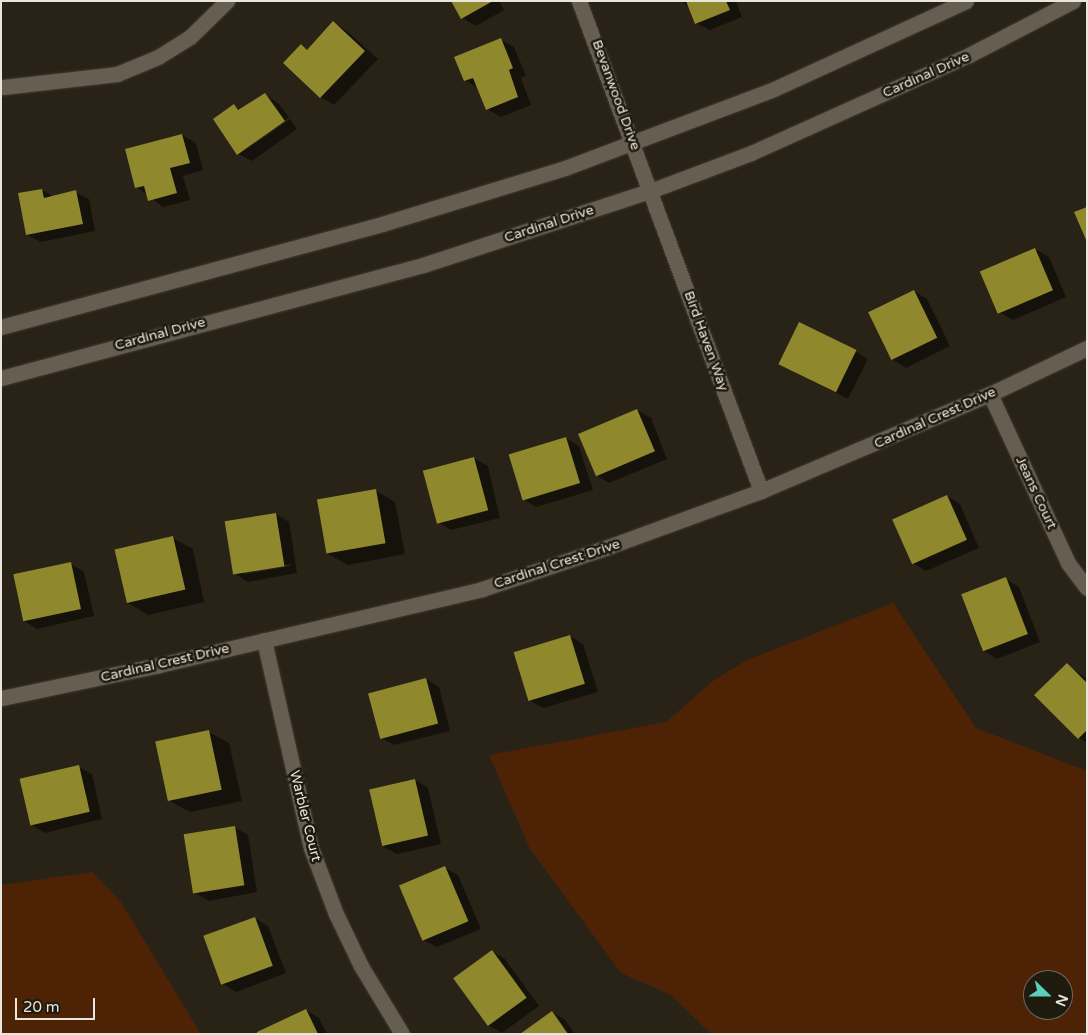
<!DOCTYPE html>
<html>
<head>
<meta charset="utf-8">
<style>
	body { margin:0 }
	#map { position:relative; width:1088px; height:1035px; overflow:hidden; background:#292317; font-family:"Varela Round",sans-serif }
	div>[style] { position:absolute }
	[style*='--x'] { left:calc(var(--x)*1px); top:calc(var(--y)*1px); width:calc(var(--w)*1px); rotate:calc(var(--a)*1deg) }
	.green>* { inset:0; background:#4d2205 }
	.shadow>* { inset:0; background:#0007 }
	.building>* { inset:0; background:#8f882d; transform-origin:0 0 }
	.roads { filter:drop-shadow(0 0 1px #413d33) drop-shadow(0 0 1px #413d33) }
	.minor>* { height:15px; margin:-7.5px; padding:0 7.5px; transform-origin:7.5px; border-radius:7.5px; background:#665f51 }
	.secondary>* { height:15px; margin:-7.5px; padding:0 7.5px; transform-origin:7.5px; border-radius:7.5px; background:#665f51 }
	span { translate:-50% -50%; white-space:nowrap; text-align:center; line-height:1.15; -webkit-text-stroke:5px #1f1a0e; paint-order:stroke }
	.street-label { font-size:14px; color:#e8e5dc }
	.frame { position:absolute; inset:0; border:2px solid #e8e5dc; pointer-events:none }
	.north { position:absolute; left:1023px; top:970px; width:50px; height:50px; box-sizing:border-box; background:#1f1a0e; border:1px solid #6f6b60; border-radius:50%; rotate:112deg; font-size:14px; font-weight:700; line-height:20px; text-align:center; color:#e8e5dc }
	.north::after { content:''; display:block; margin:auto; width:18px; height:22px; background:#5dceb9; clip-path:polygon(50% 0,100% 100%,50% 72%,0 100%) }
	.scale { position:absolute; left:15px; top:998px; width:80px; height:22px; box-sizing:border-box; border:2px solid #e8e5dc; border-top:0; padding-left:6px; font-size:15px; line-height:18px; white-space:nowrap; color:#e8e5dc; -webkit-text-stroke:4px #1f1a0e; paint-order:stroke }
</style>
</head>
<body>
<div id="map">
	<div class="green">
		<div style="clip-path:polygon(evenodd,893px 603px,976px 728px,1087px 771px,1087px 1034px,711px 1034px,671px 995px,621px 973px,530px 849px,489px 755px,666px 722px,713px 681px,745px 661px,893px 603px,1033px 980px,1063px 980px,1063px 1010px,1033px 1010px,1033px 980px)"></div>
		<div style="clip-path:polygon(92px 872px,121px 902px,201px 1034px,1px 1034px,1px 885px)"></div>
	</div>
	<div class="shadow">
		<div style="clip-path:polygon(453px 1px,499px 1px,504px 10px,476px 26px,462px 18px)"></div>
		<div style="clip-path:polygon(680px 1px,736px 1px,742px 17px,710px 30px,696px 23px,690px 7px)"></div>
		<div style="clip-path:polygon(334px 23px,347px 31px,378px 59px,334px 105px,320px 97px,301px 46px,308px 50px)"></div>
		<div style="clip-path:polygon(501px 40px,514px 47px,526px 76px,521px 78px,531px 105px,501px 117px,487px 109px,478px 88px,465px 80px)"></div>
		<div style="clip-path:polygon(265px 95px,278px 103px,289px 117px,242px 153px,290px 119px,297px 129px,252px 161px,238px 154px,234px 106px,241px 110px)"></div>
		<div style="clip-path:polygon(182px 135px,196px 143px,203px 170px,183px 176px,190px 200px,163px 207px,137px 187px)"></div>
		<div style="clip-path:polygon(42px 190px,54px 197px,75px 192px,89px 199px,95px 231px,41px 242px,27px 235px)"></div>
		<div style="clip-path:polygon(1035px 249px,1049px 257px,1066px 297px,1013px 320px,999px 312px)"></div>
		<div style="clip-path:polygon(914px 291px,927px 299px,950px 346px,906px 368px,893px 360px)"></div>
		<div style="clip-path:polygon(855px 351px,868px 359px,848px 399px,793px 371px)"></div>
		<div style="clip-path:polygon(637px 410px,651px 418px,667px 459px,609px 483px,596px 475px)"></div>
		<div style="clip-path:polygon(566px 438px,579px 446px,593px 490px,536px 507px,523px 499px)"></div>
		<div style="clip-path:polygon(474px 458px,488px 466px,500px 518px,451px 530px,438px 522px)"></div>
		<div style="clip-path:polygon(375px 490px,395px 502px,405px 554px,348px 565px,328px 554px)"></div>
		<div style="clip-path:polygon(947px 496px,960px 504px,979px 548px,926px 571px,913px 563px)"></div>
		<div style="clip-path:polygon(evenodd,276px 514px,289px 522px,297px 573px,248px 582px,235px 574px,276px 514px,290px 564px,291px 566px,245px 574px,245px 572px,290px 564px)"></div>
		<div style="clip-path:polygon(173px 538px,193px 549px,204px 602px,148px 615px,128px 603px)"></div>
		<div style="clip-path:polygon(71px 564px,84px 572px,94px 616px,37px 629px,24px 621px)"></div>
		<div style="clip-path:polygon(1006px 579px,1019px 587px,1040px 642px,997px 659px,984px 651px)"></div>
		<div style="clip-path:polygon(570px 636px,583px 644px,598px 692px,543px 708px,529px 700px)"></div>
		<div style="clip-path:polygon(1067px 665px,1087px 679px,1087px 743px,1079px 738px)"></div>
		<div style="clip-path:polygon(426px 679px,439px 687px,450px 731px,394px 745px,380px 737px)"></div>
		<div style="clip-path:polygon(209px 732px,229px 743px,242px 801px,190px 812px,170px 801px)"></div>
		<div style="clip-path:polygon(79px 767px,92px 774px,102px 819px,45px 833px,32px 825px)"></div>
		<div style="clip-path:polygon(415px 780px,428px 788px,441px 844px,397px 854px,384px 847px)"></div>
		<div style="clip-path:polygon(234px 827px,248px 835px,257px 892px,209px 901px,195px 893px)"></div>
		<div style="clip-path:polygon(445px 868px,458px 875px,481px 929px,437px 947px,423px 940px)"></div>
		<div style="clip-path:polygon(255px 918px,268px 926px,286px 973px,236px 992px,223px 984px)"></div>
		<div style="clip-path:polygon(492px 951px,505px 959px,539px 1006px,502px 1033px,488px 1025px)"></div>
		<div style="clip-path:polygon(306px 1010px,319px 1018px,327px 1034px,259px 1034px)"></div>
		<div style="clip-path:polygon(552px 1012px,565px 1020px,575px 1034px,522px 1034px)"></div>
	</div>
	<div class="building">
		<div style="clip-path:polygon(451px 1px,493px 1px,461px 19px)"></div>
		<div style="clip-path:polygon(686px 1px,726px 1px,730px 10px,695px 24px)"></div>
		<div style="clip-path:polygon(333px 21px,365px 51px,320px 98px,283px 63px,301px 44px,307px 50px)"></div>
		<div style="clip-path:polygon(501px 38px,513px 68px,509px 70px,518px 97px,486px 110px,473px 78px,464px 81px,454px 57px)"></div>
		<div style="clip-path:polygon(265px 93px,285px 121px,237px 155px,213px 119px,234px 104px,238px 110px)"></div>
		<div style="clip-path:polygon(182px 134px,190px 163px,170px 168px,177px 193px,148px 201px,144px 186px,135px 188px,125px 149px)"></div>
		<div style="clip-path:polygon(42px 189px,44px 198px,76px 190px,83px 224px,26px 235px,18px 193px)"></div>
		<div style="clip-path:polygon(1087px 207px,1087px 242px,1074px 212px)"></div>
		<div style="left:1035px;top:248px;width:46px;height:60px;rotate:67deg"></div>
		<div style="left:914px;top:290px;width:53px;height:51px;rotate:64deg"></div>
		<div style="left:799px;top:322px;width:64px;height:47px;rotate:26deg"></div>
		<div style="left:637px;top:409px;width:46px;height:64px;rotate:67deg"></div>
		<div style="left:566px;top:437px;width:48px;height:60px;rotate:73deg"></div>
		<div style="left:474px;top:457px;width:55px;height:53px;rotate:75deg"></div>
		<div style="left:376px;top:489px;width:55px;height:60px;rotate:80deg"></div>
		<div style="left:947px;top:495px;width:49px;height:60px;rotate:66deg"></div>
		<div style="left:276px;top:513px;width:54px;height:52px;rotate:81deg"></div>
		<div style="left:173px;top:536px;width:55px;height:60px;rotate:77deg"></div>
		<div style="left:71px;top:562px;width:48px;height:59px;rotate:78deg"></div>
		<div style="left:1006px;top:577px;width:61px;height:48px;rotate:69deg"></div>
		<div style="left:570px;top:635px;width:51px;height:59px;rotate:73deg"></div>
		<div style="clip-path:polygon(1067px 663px,1087px 683px,1087px 730px,1078px 739px,1034px 695px)"></div>
		<div style="left:426px;top:678px;width:47px;height:60px;rotate:75deg"></div>
		<div style="left:209px;top:730px;width:61px;height:55px;rotate:78deg"></div>
		<div style="left:79px;top:765px;width:48px;height:61px;rotate:77deg"></div>
		<div style="left:415px;top:779px;width:58px;height:47px;rotate:77deg"></div>
		<div style="left:235px;top:826px;width:60px;height:52px;rotate:81deg"></div>
		<div style="left:445px;top:866px;width:60px;height:50px;rotate:67deg"></div>
		<div style="left:255px;top:917px;width:52px;height:55px;rotate:70deg"></div>
		<div style="left:492px;top:950px;width:59px;height:48px;rotate:54deg"></div>
		<div style="clip-path:polygon(306px 1009px,318px 1034px,257px 1034px,257px 1032px)"></div>
		<div style="clip-path:polygon(552px 1011px,568px 1034px,520px 1034px)"></div>
	</div>
	<div class="roads">
		<div class="minor">
			<div style="--x:579;--y:1;--w:523;--a:69.62"></div>
			<div style="--x:3;--y:87;--w:115;--a:-6.5"></div>
			<div style="--x:117;--y:74;--w:44;--a:-22.5"></div>
			<div style="--x:158;--y:57;--w:38;--a:-32"></div>
			<div style="--x:190;--y:37;--w:52;--a:-44.2"></div>
			<div style="--x:990;--y:394;--w:186;--a:65.2"></div>
			<div style="--x:1068;--y:563;--w:31;--a:53"></div>
			<div style="--x:264;--y:640;--w:213;--a:77.3"></div>
			<div style="--x:311;--y:848;--w:71;--a:69.3"></div>
			<div style="--x:336;--y:914;--w:58;--a:64.3"></div>
			<div style="--x:361;--y:966;--w:79;--a:58.9"></div>
			<div style="--x:1;--y:698;--w:161;--a:-11.8"></div>
			<div style="--x:159;--y:665;--w:332;--a:-13.2"></div>
			<div style="--x:482;--y:589;--w:133;--a:-18.4"></div>
			<div style="--x:608;--y:547;--w:163;--a:-20.1"></div>
			<div style="--x:761;--y:491;--w:249;--a:-23"></div>
			<div style="--x:990;--y:394;--w:107;--a:-25.4"></div>
		</div>
		<div class="secondary">
			<div style="--x:1;--y:327;--w:395;--a:-15.1"></div>
			<div style="--x:382;--y:224;--w:191;--a:-17"></div>
			<div style="--x:565;--y:168;--w:223;--a:-20.7"></div>
			<div style="--x:774;--y:89;--w:211;--a:-24.6"></div>
			<div style="--x:1;--y:378;--w:437;--a:-15"></div>
			<div style="--x:423;--y:265;--w:239;--a:-18.1"></div>
			<div style="--x:650;--y:191;--w:108;--a:-20.6"></div>
			<div style="--x:751;--y:153;--w:239;--a:-24.2"></div>
			<div style="--x:969;--y:55;--w:117;--a:-27.4"></div>
		</div>
	</div>
	<div class="street-label">
		<span style="left:926px;top:75px;rotate:-24deg">Cardinal Drive</span>
		<span style="left:616px;top:95px;rotate:70deg">Bevanwood Drive</span>
		<span style="left:549px;top:224px;rotate:-18deg">Cardinal Drive</span>
		<span style="left:160px;top:334px;rotate:-15deg">Cardinal Drive</span>
		<span style="left:706px;top:341px;rotate:70deg">Bird Haven Way</span>
		<span style="left:935px;top:418px;rotate:-24deg">Cardinal Crest Drive</span>
		<span style="left:1036px;top:493px;rotate:65deg">Jeans Court</span>
		<span style="left:557px;top:564px;rotate:-18deg">Cardinal Crest Drive</span>
		<span style="left:165px;top:663px;rotate:-13deg">Cardinal Crest Drive</span>
		<span style="left:305px;top:816px;rotate:76deg">Warbler Court</span>
	</div>
	<div class="frame"></div>
	<div class="north">N</div>
	<div class="scale">20 m</div>
</div>
</body>
</html>
